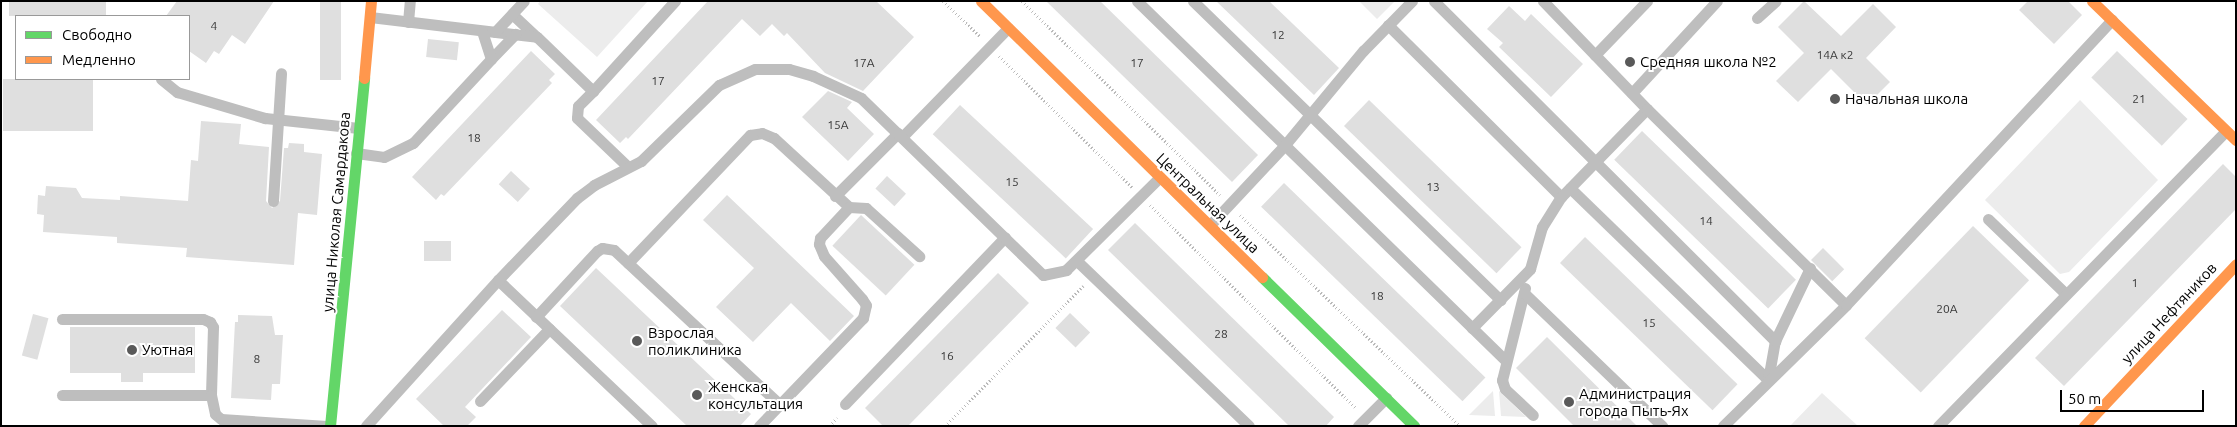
<!DOCTYPE html>
<html>
<head>
<meta charset="utf-8">
<style>
	body { margin:0 }
	#map { position:relative; width:2237px; height:427px; overflow:hidden; background:#fff; font-family:Ubuntu,sans-serif }
	div>[style] { position:absolute }
	[style*='--x'] { left:calc(var(--x)*1px); top:calc(var(--y)*1px); width:calc(var(--w)*1px); rotate:calc(var(--a)*1deg) }
	.green>* { inset:0; background:#ececec }
	.building>* { inset:0; background:#dfdfdf; transform-origin:0 0 }
	.path>* { height:3px; margin-top:-1.5px; transform-origin:0; background:repeating-linear-gradient(90deg,#b9b9b9 0 1px,transparent 0 3.5px) }
	.lane>* { height:11px; margin:-5.5px; padding:0 5.5px; transform-origin:5.5px; border-radius:5.5px; background:#bebebe }
	.fast>* { height:11px; margin:-5.5px; padding:0 5.5px; transform-origin:5.5px; border-radius:5.5px; background:#63d668 }
	.slow>* { height:11px; margin:-5.5px; padding:0 5.5px; transform-origin:5.5px; border-radius:5.5px; background:#ff974d }
	.dots>* { width:14px; height:14px; translate:-50% -50%; box-sizing:border-box; border:2px solid #fff; border-radius:50% }
	span { translate:-50% -50%; white-space:nowrap; text-align:center; line-height:1.15; -webkit-text-stroke:4px #fff; paint-order:stroke }
	.number-label { font-size:12px; color:#383838 }
	.number-label span { -webkit-text-stroke-width:0 }
	.poi-label { font-size:15px; color:#000 }
	.left { translate:0 -50%; text-align:left }
	.street-label { font-size:15px; color:#000 }
	.frame { position:absolute; inset:0; border:2px solid #000; pointer-events:none }
	.legend { position:absolute; left:15px; top:15px; width:175px; height:65px; box-sizing:border-box; background:#fff; border:1px solid #999; margin:0; padding:6px 9px; list-style:none; font-size:15px; color:#000 }
	.legend li { display:flex; align-items:center; gap:10px; height:25px }
	.legend b { width:25px; border:1px solid #999 }
	.scale { position:absolute; left:2060px; top:390px; width:144px; height:22px; box-sizing:border-box; border:2px solid #000; border-top:0; padding-left:6px; font-size:15px; line-height:18px; white-space:nowrap; color:#000; -webkit-text-stroke:4px #fff; paint-order:stroke }
</style>
</head>
<body>
<div id="map">
	<div class="green">
		<div style="clip-path:polygon(540px 1px,648px 1px,597px 57px,538px 4px)"></div>
		<div style="clip-path:polygon(1359px 1px,1395px 1px,1377px 19px)"></div>
		<div style="clip-path:polygon(2080px 100px,2158px 180px,2069px 272px,2060px 274px,1985px 200px)"></div>
		<div style="clip-path:polygon(1493px 391px,1495px 416px,1469px 415px)"></div>
		<div style="clip-path:polygon(1499px 391px,1526px 417px,1501px 416px)"></div>
		<div style="clip-path:polygon(1822px 393px,1858px 426px,1790px 426px)"></div>
	</div>
	<div class="building">
		<div style="left:9px;top:1px;width:97px;height:15px"></div>
		<div style="clip-path:polygon(177px 1px,274px 1px,245px 44px,232px 35px,219px 54px,214px 51px,206px 63px,189px 51px,189px 16px,166px 16px)"></div>
		<div style="left:320px;top:1px;width:21px;height:79px"></div>
		<div style="clip-path:polygon(708px 1px,876px 1px,914px 37px,863px 91px,825px 73px,787px 33px,784px 36px,772px 24px,760px 36px,742px 19px,628px 139px,626px 137px,620px 143px,596px 120px)"></div>
		<div style="clip-path:polygon(1046px 1px,1100px 1px,1258px 155px,1232px 182px)"></div>
		<div style="clip-path:polygon(1216px 1px,1269px 1px,1339px 68px,1314px 95px)"></div>
		<div style="clip-path:polygon(1804px 1px,1841px 36px,1873px 4px,1896px 27px,1866px 58px,1890px 82px,1867px 105px,1831px 69px,1798px 102px,1776px 81px,1804px 53px,1778px 27px)"></div>
		<div style="clip-path:polygon(2028px 1px,2068px 1px,2082px 15px,2054px 44px,2019px 10px)"></div>
		<div style="clip-path:polygon(1509px 6px,1525px 21px,1531px 14px,1583px 64px,1551px 97px,1499px 47px,1503px 43px,1487px 29px)"></div>
		<div style="left:428px;top:39px;width:31px;height:18px;rotate:6deg"></div>
		<div style="clip-path:polygon(531px 51px,555px 74px,549px 80px,552px 83px,444px 196px,441px 194px,436px 200px,412px 177px)"></div>
		<div style="left:2117px;top:51px;width:98px;height:37px;rotate:44deg"></div>
		<div style="left:3px;top:79px;width:90px;height:52px"></div>
		<div style="clip-path:polygon(828px 91px,852px 102px,847px 108px,874px 134px,848px 161px,802px 117px)"></div>
		<div style="left:1369px;top:100px;width:212px;height:36px;rotate:44deg"></div>
		<div style="left:960px;top:105px;width:182px;height:40px;rotate:43deg"></div>
		<div style="clip-path:polygon(201px 121px,241px 124px,239px 144px,269px 147px,266px 201px,272px 208px,280px 201px,284px 148px,288px 148px,289px 143px,304px 144px,304px 152px,322px 154px,317px 215px,298px 213px,294px 265px,186px 257px,187px 248px,117px 243px,117px 237px,43px 232px,44px 215px,37px 214px,38px 195px,45px 196px,46px 186px,76px 188px,82px 198px,120px 200px,120px 196px,188px 201px,191px 160px,198px 161px)"></div>
		<div style="left:1642px;top:131px;width:214px;height:40px;rotate:44deg"></div>
		<div style="clip-path:polygon(2223px 164px,2236px 177px,2236px 209px,2064px 386px,2035px 358px)"></div>
		<div style="left:511px;top:171px;width:26px;height:18px;rotate:43deg"></div>
		<div style="left:887px;top:176px;width:26px;height:17px;rotate:43deg"></div>
		<div style="left:1284px;top:183px;width:280px;height:33px;rotate:44deg"></div>
		<div style="clip-path:polygon(727px 195px,854px 316px,830px 341px,791px 303px,753px 342px,716px 307px,754px 268px,703px 220px)"></div>
		<div style="left:861px;top:215px;width:73px;height:42px;rotate:43deg"></div>
		<div style="clip-path:polygon(1135px 223px,1334px 417px,1326px 426px,1289px 426px,1108px 250px)"></div>
		<div style="left:1973px;top:226px;width:78px;height:156px;rotate:44deg"></div>
		<div style="left:1585px;top:237px;width:212px;height:36px;rotate:44deg"></div>
		<div style="left:424px;top:241px;width:27px;height:20px"></div>
		<div style="left:1823px;top:248px;width:30px;height:17px;rotate:45deg"></div>
		<div style="clip-path:polygon(596px 268px,751px 414px,740px 426px,687px 426px,560px 306px)"></div>
		<div style="clip-path:polygon(998px 273px,1029px 303px,908px 426px,883px 426px,865px 408px)"></div>
		<div style="clip-path:polygon(502px 310px,531px 337px,465px 407px,476px 417px,467px 426px,444px 426px,416px 399px)"></div>
		<div style="left:1070px;top:313px;width:28px;height:21px;rotate:44deg"></div>
		<div style="left:33px;top:314px;width:16px;height:43px;rotate:15deg"></div>
		<div style="clip-path:polygon(238px 315px,272px 316px,275px 335px,283px 335px,280px 384px,272px 384px,271px 400px,231px 398px,235px 322px,238px 322px)"></div>
		<div style="clip-path:polygon(70px 327px,195px 327px,195px 373px,143px 373px,143px 382px,121px 382px,121px 373px,70px 373px)"></div>
		<div style="clip-path:polygon(1547px 337px,1637px 426px,1574px 426px,1516px 368px)"></div>
	</div>
	<div class="path">
		<div style="--x:943;--y:1;--w:52;--a:43.5"></div>
		<div style="--x:1022;--y:1;--w:277;--a:44.4"></div>
		<div style="--x:999;--y:56;--w:187;--a:44.6"></div>
		<div style="--x:1150;--y:205;--w:289;--a:44.6"></div>
		<div style="--x:1240;--y:215;--w:305;--a:43.8"></div>
		<div style="--x:830;--y:426;--w:11;--a:-52"></div>
		<div style="--x:945;--y:426;--w:197;--a:-45.4"></div>
	</div>
	<div class="lane">
		<div style="--x:1137;--y:1;--w:514;--a:44.29"></div>
		<div style="--x:1193;--y:1;--w:429;--a:44.2"></div>
		<div style="--x:1434;--y:1;--w:482;--a:44.9"></div>
		<div style="--x:1543;--y:1;--w:150;--a:46.1"></div>
		<div style="--x:512;--y:14;--w:34;--a:43"></div>
		<div style="--x:370;--y:17;--w:168;--a:6.8"></div>
		<div style="--x:537;--y:37;--w:78;--a:44"></div>
		<div style="--x:593;--y:91;--w:21;--a:135"></div>
		<div style="--x:578;--y:106;--w:12;--a:95"></div>
		<div style="--x:577;--y:118;--w:69;--a:43.8"></div>
		<div style="--x:1757;--y:18;--w:25;--a:-42"></div>
		<div style="--x:408;--y:22;--w:21;--a:-85"></div>
		<div style="--x:1388;--y:25;--w:244;--a:44.8"></div>
		<div style="--x:495;--y:32;--w:42;--a:-46.9"></div>
		<div style="--x:1595;--y:55;--w:75;--a:-46.1"></div>
		<div style="--x:491;--y:59;--w:35;--a:-46"></div>
		<div style="--x:161;--y:79;--w:21;--a:39"></div>
		<div style="--x:177;--y:92;--w:92;--a:16.5"></div>
		<div style="--x:265;--y:118;--w:94;--a:6.1"></div>
		<div style="--x:593;--y:91;--w:122;--a:-47.7"></div>
		<div style="--x:1632;--y:93;--w:125;--a:-47.3"></div>
		<div style="--x:902;--y:137;--w:152;--a:-45.8"></div>
		<div style="--x:356;--y:153;--w:28;--a:8"></div>
		<div style="--x:384;--y:157;--w:32;--a:-26"></div>
		<div style="--x:413;--y:143;--w:115;--a:-47.1"></div>
		<div style="--x:491;--y:59;--w:29;--a:-108"></div>
		<div style="--x:1570;--y:188;--w:276;--a:44.1"></div>
		<div style="--x:835;--y:196;--w:89;--a:-45"></div>
		<div style="--x:273;--y:201;--w:128;--a:-86.4"></div>
		<div style="--x:1988;--y:219;--w:107;--a:43.9"></div>
		<div style="--x:1210;--y:225;--w:108;--a:-46.9"></div>
		<div style="--x:1284;--y:146;--w:124;--a:-50.3"></div>
		<div style="--x:1363;--y:51;--w:70;--a:-45.6"></div>
		<div style="--x:1077;--y:261;--w:238;--a:43.8"></div>
		<div style="--x:628;--y:263;--w:177;--a:-46.4"></div>
		<div style="--x:750;--y:135;--w:12;--a:-9"></div>
		<div style="--x:762;--y:133;--w:13;--a:23"></div>
		<div style="--x:774;--y:138;--w:102;--a:42.6"></div>
		<div style="--x:849;--y:207;--w:17;--a:3"></div>
		<div style="--x:866;--y:208;--w:72;--a:42.2"></div>
		<div style="--x:498;--y:280;--w:212;--a:43.5"></div>
		<div style="--x:1525;--y:288;--w:95;--a:104"></div>
		<div style="--x:1502;--y:380;--w:9;--a:72"></div>
		<div style="--x:1505;--y:389;--w:38;--a:43"></div>
		<div style="--x:1524;--y:293;--w:192;--a:43.9"></div>
		<div style="--x:536;--y:317;--w:90;--a:-47.3"></div>
		<div style="--x:597;--y:251;--w:6;--a:-31"></div>
		<div style="--x:602;--y:248;--w:12;--a:9"></div>
		<div style="--x:614;--y:250;--w:226;--a:43"></div>
		<div style="--x:62;--y:319;--w:141;--a:0"></div>
		<div style="--x:203;--y:319;--w:8;--a:23"></div>
		<div style="--x:210;--y:322;--w:6;--a:59"></div>
		<div style="--x:213;--y:327;--w:68;--a:91.7"></div>
		<div style="--x:1472;--y:328;--w:83;--a:-45.5"></div>
		<div style="--x:1530;--y:269;--w:44;--a:-74.1"></div>
		<div style="--x:1542;--y:227;--w:36;--a:-58"></div>
		<div style="--x:1561;--y:197;--w:123;--a:-45.7"></div>
		<div style="--x:1647;--y:109;--w:279;--a:44.6"></div>
		<div style="--x:1768;--y:380;--w:40;--a:-80"></div>
		<div style="--x:1775;--y:341;--w:81;--a:-64.4"></div>
		<div style="--x:62;--y:395;--w:149;--a:0"></div>
		<div style="--x:211;--y:395;--w:19;--a:78"></div>
		<div style="--x:215;--y:414;--w:8;--a:40"></div>
		<div style="--x:221;--y:419;--w:106;--a:3.8"></div>
		<div style="--x:480;--y:401;--w:100;--a:-46.2"></div>
		<div style="--x:845;--y:404;--w:231;--a:-46.2"></div>
		<div style="--x:366;--y:426;--w:197;--a:-47.9"></div>
		<div style="--x:498;--y:280;--w:114;--a:-46.1"></div>
		<div style="--x:577;--y:198;--w:21;--a:-37"></div>
		<div style="--x:594;--y:185;--w:53;--a:-27.1"></div>
		<div style="--x:641;--y:161;--w:109;--a:-44.3"></div>
		<div style="--x:719;--y:85;--w:39;--a:-24"></div>
		<div style="--x:755;--y:69;--w:34;--a:0"></div>
		<div style="--x:789;--y:69;--w:25;--a:16"></div>
		<div style="--x:813;--y:76;--w:53;--a:24.6"></div>
		<div style="--x:861;--y:98;--w:254;--a:44.2"></div>
		<div style="--x:1043;--y:275;--w:24;--a:-12"></div>
		<div style="--x:1066;--y:270;--w:132;--a:-44.7"></div>
		<div style="--x:759;--y:426;--w:150;--a:-46.1"></div>
		<div style="--x:863;--y:318;--w:13;--a:-77"></div>
		<div style="--x:866;--y:305;--w:7;--a:-124"></div>
		<div style="--x:862;--y:299;--w:57;--a:-131.5"></div>
		<div style="--x:824;--y:256;--w:13;--a:-113"></div>
		<div style="--x:819;--y:244;--w:6;--a:-81"></div>
		<div style="--x:820;--y:238;--w:42;--a:-46.9"></div>
		<div style="--x:1358;--y:426;--w:40;--a:-45"></div>
		<div style="--x:1723;--y:426;--w:173;--a:-44.5"></div>
		<div style="--x:1846;--y:305;--w:390;--a:-47"></div>
		<div style="--x:1938;--y:426;--w:412;--a:-45.7"></div>
	</div>
	<div class="fast">
		<div style="--x:1262;--y:277;--w:213;--a:44.4"></div>
		<div style="--x:330;--y:426;--w:350;--a:-84.4"></div>
	</div>
	<div class="slow">
		<div style="--x:981;--y:1;--w:394;--a:44.5"></div>
		<div style="--x:2092;--y:1;--w:200;--a:44"></div>
		<div style="--x:364;--y:78;--w:77;--a:-84.8"></div>
		<div style="--x:2084;--y:426;--w:222;--a:-46.8"></div>
	</div>
	<div class="dots">
		<div style="left:1630px;top:62px;background:#595959"></div>
		<div style="left:1835px;top:99px;background:#595959"></div>
		<div style="left:637px;top:341px;background:#595959"></div>
		<div style="left:132px;top:350px;background:#595959"></div>
		<div style="left:697px;top:395px;background:#595959"></div>
		<div style="left:1569px;top:402px;background:#595959"></div>
	</div>
	<div class="number-label">
		<span style="left:214px;top:26px">4</span>
		<span style="left:1278px;top:35px">12</span>
		<span style="left:1835px;top:55px">14А к2</span>
		<span style="left:864px;top:63px">17А</span>
		<span style="left:1137px;top:63px">17</span>
		<span style="left:658px;top:81px">17</span>
		<span style="left:2139px;top:99px">21</span>
		<span style="left:838px;top:125px">15А</span>
		<span style="left:474px;top:138px">18</span>
		<span style="left:1012px;top:182px">15</span>
		<span style="left:1433px;top:187px">13</span>
		<span style="left:1706px;top:221px">14</span>
		<span style="left:2135px;top:283px">1</span>
		<span style="left:1377px;top:296px">18</span>
		<span style="left:1947px;top:309px">20А</span>
		<span style="left:1649px;top:323px">15</span>
		<span style="left:1221px;top:334px">28</span>
		<span style="left:947px;top:356px">16</span>
		<span style="left:257px;top:359px">8</span>
	</div>
	<div class="poi-label">
		<span class="left" style="left:1640px;top:62px">Средняя школа №2</span>
		<span class="left" style="left:1845px;top:99px">Начальная школа</span>
		<span class="left" style="left:648px;top:341px">Взрослая<br>поликлиника</span>
		<span class="left" style="left:142px;top:350px">Уютная</span>
		<span class="left" style="left:708px;top:395px">Женская<br>консультация</span>
		<span class="left" style="left:1579px;top:402px">Администрация<br>города Пыть-Ях</span>
	</div>
	<div class="street-label">
		<span style="left:1208px;top:203px;rotate:44deg">Центральная улица</span>
		<span style="left:336px;top:212px;rotate:-85deg">улица Николая Самардакова</span>
		<span style="left:2169px;top:313px;rotate:-47deg">улица Нефтяников</span>
	</div>
	<div class="frame"></div>
	<ul class="legend">
	<li><b style="height:6px;background:#63d668"></b>Свободно</li>
	<li><b style="height:6px;background:#ff974d"></b>Медленно</li>
	</ul>
	<div class="scale">50 m</div>
</div>
</body>
</html>
